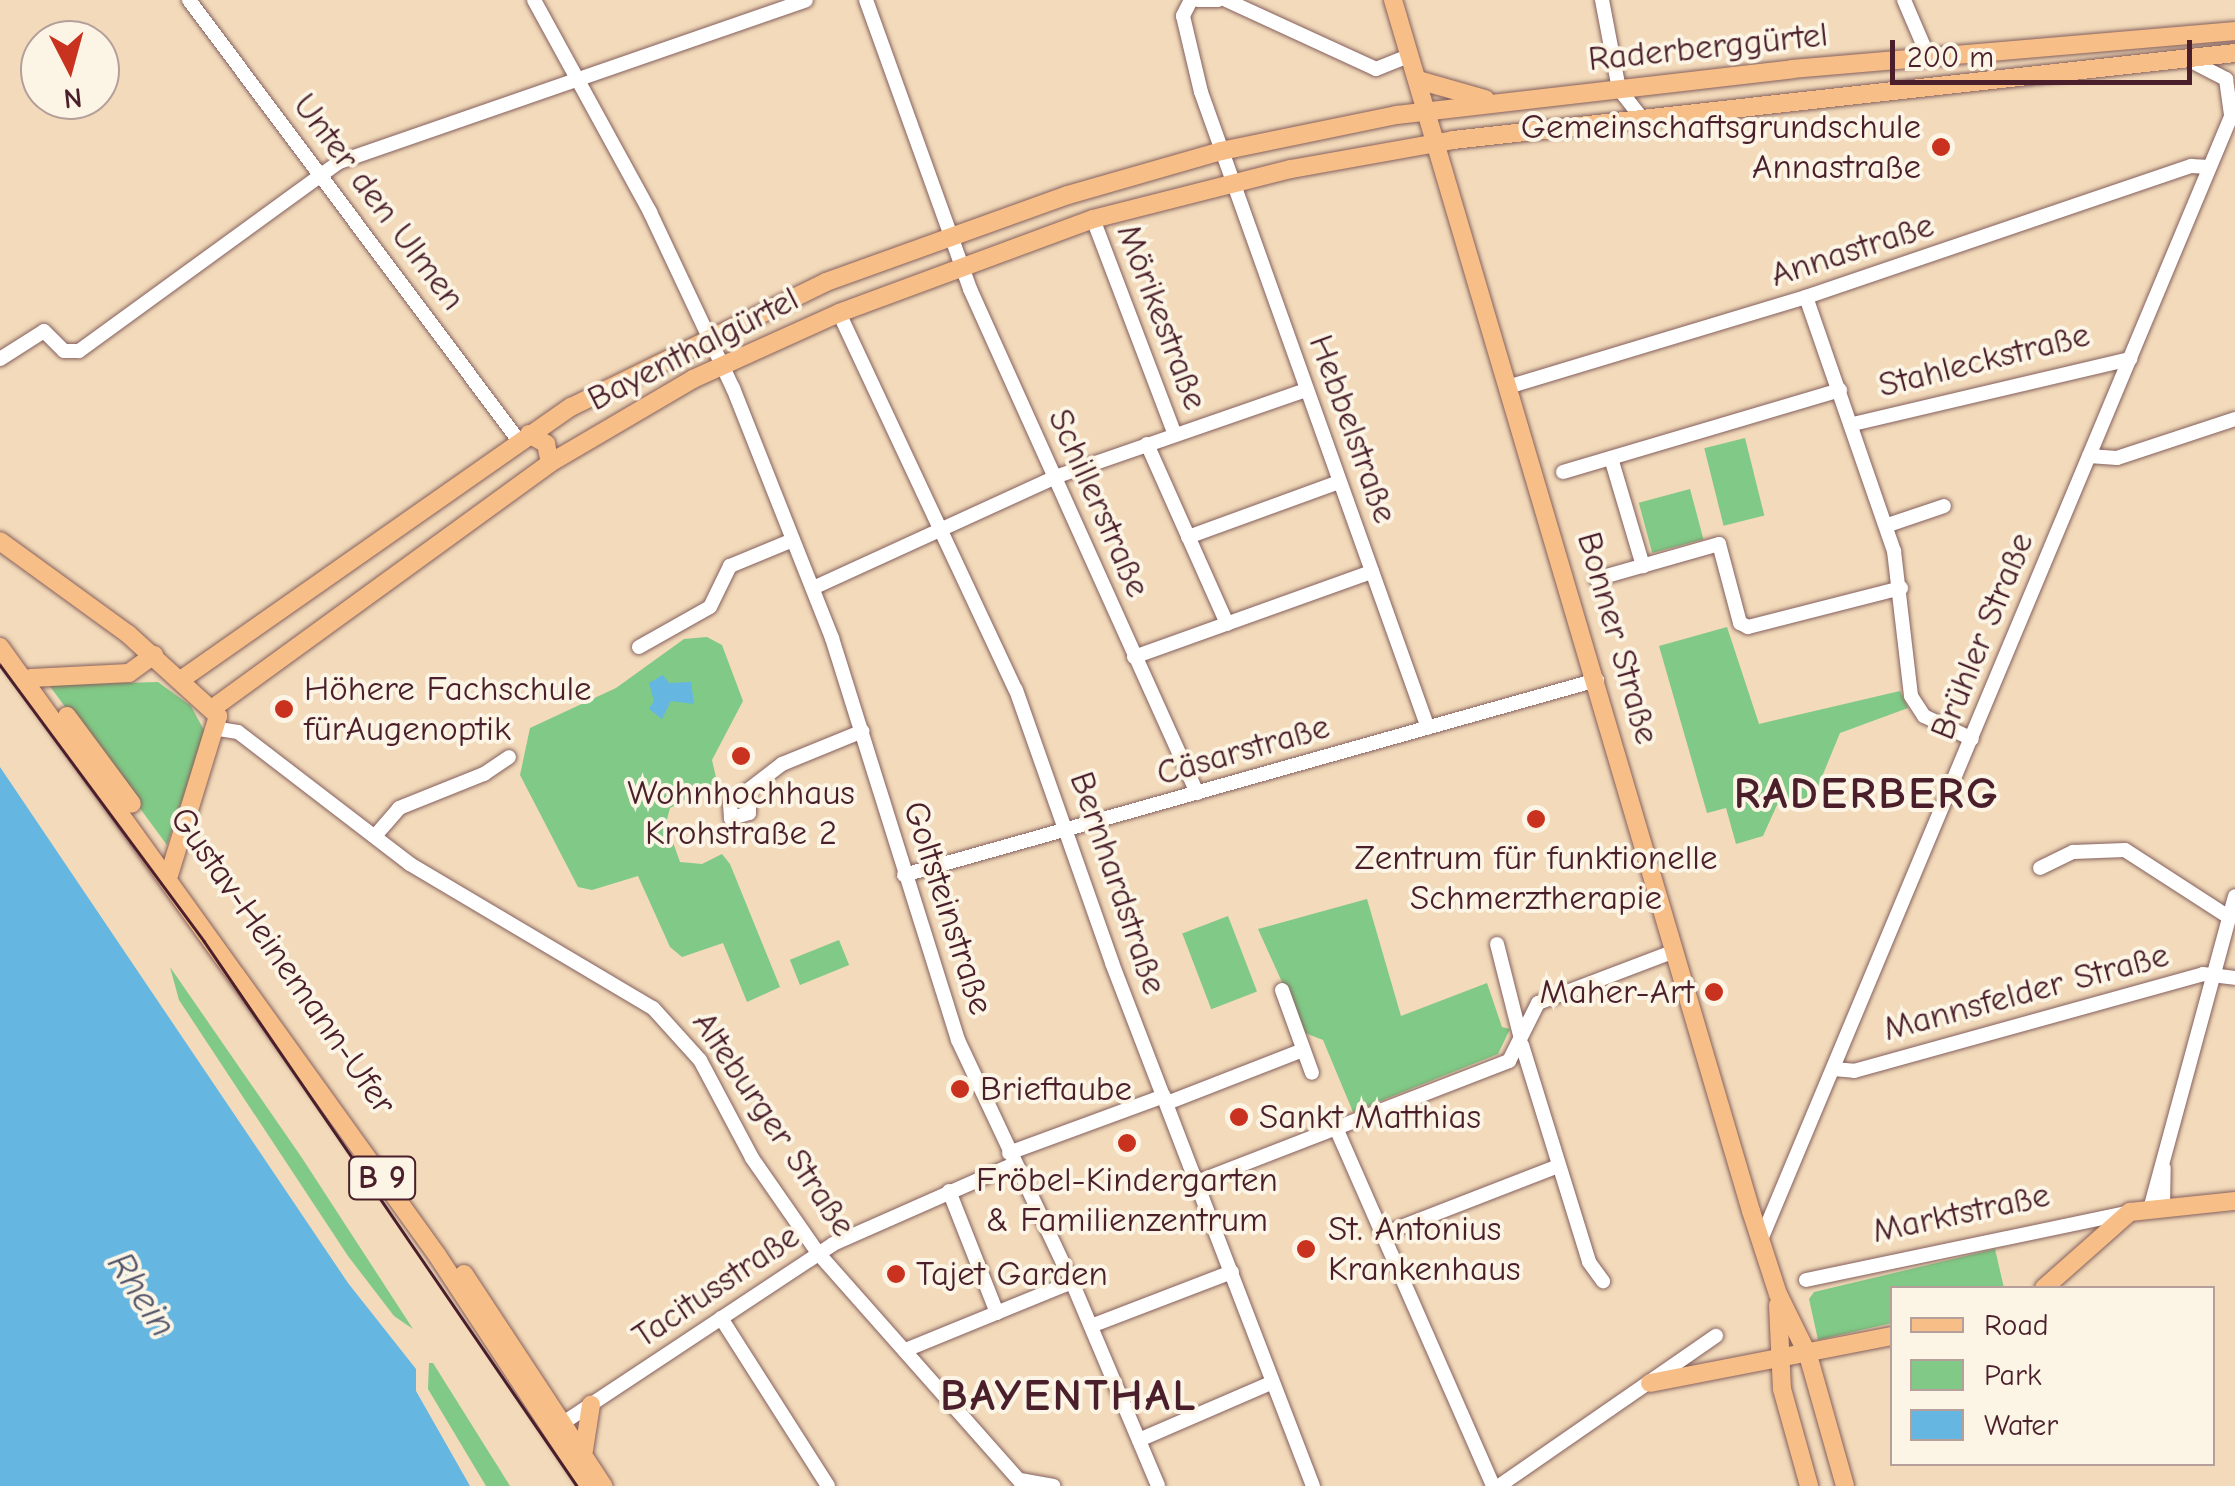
<!DOCTYPE html>
<html>
<head>
<meta charset="utf-8">
<style>
	body { margin:0 }
	#map { position:relative; width:2235px; height:1486px; overflow:hidden; background:#f2daba; font-family:"Comic Neue",sans-serif }
	div>[style] { position:absolute }
	[style*='--x'] { left:calc(var(--x)*1px); top:calc(var(--y)*1px); width:calc(var(--w)*1px); rotate:calc(var(--a)*1deg) }
	.green>* { inset:0; background:#80c986; transform-origin:0 0 }
	.water>* { inset:0; background:#65b6e0 }
	.roads { filter:drop-shadow(0 0 2px #85605d) drop-shadow(0 0 2px #85605d) }
	.minor>* { height:14px; margin:-7px; padding:0 7px; transform-origin:7px; border-radius:7px; background:#fff }
	.major>* { height:18px; margin:-9px; padding:0 9px; transform-origin:9px; border-radius:9px; background:#f7be87 }
	.tram>* { height:2.5px; margin:-1.25px; padding:0 1.25px; transform-origin:1.25px; border-radius:1.25px; background:#4a1f2b }
	.dots>* { width:28px; height:28px; translate:-50% -50%; box-sizing:border-box; border:5px solid #fcf5e5; border-radius:50% }
	span { translate:-50% -50%; white-space:nowrap; text-align:center; line-height:1.15; -webkit-text-stroke:8px #fcf5e5; paint-order:stroke }
	.shield-label span { padding:2px 8px; background:#fcf5e5; border:2px solid; border-radius:8px; -webkit-text-stroke-width:0 }
	.shield-label { font-size:32px; color:#4a1f2b; font-weight:700 }
	.street-label { font-size:35px; color:#4a1f2b }
	.poi-label { font-size:35px; color:#4a1f2b }
	.right { translate:-100% -50%; text-align:right }
	.left { translate:0 -50%; text-align:left }
	.water-label { font-size:38px; color:#53546a; font-style:italic }
	.district-label { font-size:45px; color:#4a1f2b; font-weight:700; letter-spacing:2.5px }
	.legend { position:absolute; left:1890px; top:1286px; width:325px; height:180px; box-sizing:border-box; background:#fcf5e5; border:2px solid #b59f9b; margin:0; padding:12px 18px; list-style:none; font-size:30px; color:#4a1f2b }
	.legend li { display:flex; align-items:center; gap:20px; height:50px }
	.legend b { width:50px; border:2px solid #b59f9b }
	.north { position:absolute; left:20px; top:20px; width:100px; height:100px; box-sizing:border-box; background:#fcf5e5; border:2px solid #b59f9b; border-radius:50%; rotate:174deg; font-size:28px; font-weight:700; line-height:40px; text-align:center; color:#4a1f2b }
	.north::after { content:''; display:block; margin:auto; width:35px; height:45px; background:#c8321e; clip-path:polygon(50% 0,100% 100%,50% 72%,0 100%) }
	.scale { position:absolute; left:1890px; top:40px; width:302px; height:45px; box-sizing:border-box; border:5px solid #4a1f2b; border-top:0; padding-left:12px; font-size:30px; line-height:35px; white-space:nowrap; color:#4a1f2b; -webkit-text-stroke:8px #fcf5e5; paint-order:stroke }
</style>
</head>
<body>
<div id="map">
	<div class="green">
		<div style="left:1745px;top:438px;width:80px;height:42px;rotate:76deg"></div>
		<div style="left:1690px;top:489px;width:52px;height:53px;rotate:75deg"></div>
		<div style="clip-path:polygon(1727px 627px,1759px 724px,1900px 691px,1908px 708px,1840px 733px,1814px 796px,1777px 805px,1763px 836px,1736px 844px,1726px 808px,1707px 813px,1659px 646px)"></div>
		<div style="clip-path:polygon(707px 637px,722px 645px,743px 701px,712px 760px,717px 782px,670px 808px,666px 823px,680px 862px,702px 864px,722px 854px,730px 864px,780px 987px,747px 1002px,723px 943px,682px 957px,670px 947px,638px 876px,592px 890px,578px 887px,520px 775px,530px 728px,616px 688px,684px 639px)"></div>
		<div style="clip-path:polygon(158px 682px,191px 706px,205px 732px,167px 845px,49px 685px)"></div>
		<div style="clip-path:polygon(1367px 899px,1401px 1016px,1487px 983px,1502px 1027px,1510px 1029px,1498px 1054px,1353px 1112px,1323px 1040px,1305px 1033px,1258px 929px)"></div>
		<div style="left:1228px;top:916px;width:81px;height:49px;rotate:69deg"></div>
		<div style="left:839px;top:940px;width:27px;height:53px;rotate:68deg"></div>
		<div style="clip-path:polygon(170px 967px,302px 1158px,413px 1329px,394px 1316px,348px 1256px,179px 1000px)"></div>
		<div style="clip-path:polygon(1995px 1249px,2004px 1288px,1892px 1288px,1892px 1323px,1818px 1340px,1809px 1299px,1814px 1292px)"></div>
		<div style="clip-path:polygon(429px 1363px,433px 1363px,510px 1486px,486px 1486px,428px 1389px)"></div>
	</div>
	<div class="water">
		<div style="clip-path:polygon(663px 675px,669px 683px,691px 682px,694px 704px,671px 701px,662px 719px,649px 709px,654px 701px,649px 683px)"></div>
		<div style="clip-path:polygon(0 767px,348px 1283px,416px 1369px,416px 1391px,470px 1486px,0 1486px)"></div>
	</div>
	<div class="roads">
		<div class="minor">
			<div style="--x:189;--y:0;--w:551;--a:53.19"></div>
			<div style="--x:534;--y:0;--w:242;--a:61.3"></div>
			<div style="--x:650;--y:212;--w:195;--a:64.8"></div>
			<div style="--x:733;--y:388;--w:269;--a:68.4"></div>
			<div style="--x:832;--y:638;--w:421;--a:72.6"></div>
			<div style="--x:958;--y:1040;--w:268;--a:64.8"></div>
			<div style="--x:1072;--y:1282;--w:221;--a:67.1"></div>
			<div style="--x:866;--y:0;--w:307;--a:70.2"></div>
			<div style="--x:970;--y:289;--w:553;--a:65.75"></div>
			<div style="--x:1191;--y:0;--w:18;--a:117"></div>
			<div style="--x:1183;--y:16;--w:78;--a:76.7"></div>
			<div style="--x:1201;--y:92;--w:675;--a:70.36"></div>
			<div style="--x:1198;--y:0;--w:20;--a:0"></div>
			<div style="--x:1226;--y:0;--w:165;--a:24.7"></div>
			<div style="--x:1376;--y:69;--w:37;--a:-22"></div>
			<div style="--x:1602;--y:0;--w:91;--a:79.2"></div>
			<div style="--x:1619;--y:89;--w:34;--a:52"></div>
			<div style="--x:1904;--y:0;--w:61;--a:66.8"></div>
			<div style="--x:2189;--y:60;--w:42;--a:27.2"></div>
			<div style="--x:2226;--y:79;--w:35;--a:82"></div>
			<div style="--x:1093;--y:219;--w:231;--a:69.2"></div>
			<div style="--x:1806;--y:297;--w:269;--a:70.9"></div>
			<div style="--x:1894;--y:551;--w:146;--a:83.3"></div>
			<div style="--x:1911;--y:696;--w:24;--a:57"></div>
			<div style="--x:1924;--y:716;--w:53;--a:25.6"></div>
			<div style="--x:839;--y:313;--w:416;--a:64.9"></div>
			<div style="--x:1016;--y:690;--w:289;--a:70.6"></div>
			<div style="--x:1112;--y:963;--w:560;--a:68.98"></div>
			<div style="--x:0;--y:359;--w:52;--a:-32.5"></div>
			<div style="--x:44;--y:331;--w:28;--a:45"></div>
			<div style="--x:64;--y:351;--w:15;--a:0"></div>
			<div style="--x:79;--y:351;--w:321;--a:-36"></div>
			<div style="--x:339;--y:162;--w:494;--a:-19.1"></div>
			<div style="--x:1511;--y:386;--w:308;--a:-16.8"></div>
			<div style="--x:1806;--y:297;--w:407;--a:-18.8"></div>
			<div style="--x:2191;--y:166;--w:18;--a:3"></div>
			<div style="--x:1853;--y:424;--w:285;--a:-13.2"></div>
			<div style="--x:1147;--y:444;--w:197;--a:66"></div>
			<div style="--x:2089;--y:456;--w:28;--a:4"></div>
			<div style="--x:2117;--y:458;--w:124;--a:-18.3"></div>
			<div style="--x:1611;--y:458;--w:113;--a:73.5"></div>
			<div style="--x:1563;--y:472;--w:289;--a:-16.5"></div>
			<div style="--x:1888;--y:525;--w:59;--a:-18.7"></div>
			<div style="--x:1188;--y:537;--w:161;--a:-20"></div>
			<div style="--x:1596;--y:579;--w:128;--a:-15.9"></div>
			<div style="--x:1719;--y:544;--w:82;--a:75.1"></div>
			<div style="--x:1740;--y:623;--w:9;--a:27"></div>
			<div style="--x:1748;--y:627;--w:158;--a:-14.3"></div>
			<div style="--x:813;--y:588;--w:266;--a:-24.6"></div>
			<div style="--x:1055;--y:477;--w:266;--a:-19.1"></div>
			<div style="--x:639;--y:647;--w:81;--a:-29.4"></div>
			<div style="--x:710;--y:607;--w:46;--a:-64"></div>
			<div style="--x:730;--y:566;--w:68;--a:-22.4"></div>
			<div style="--x:1134;--y:657;--w:253;--a:-19.7"></div>
			<div style="--x:219;--y:729;--w:19;--a:9"></div>
			<div style="--x:238;--y:732;--w:217;--a:37.5"></div>
			<div style="--x:410;--y:864;--w:282;--a:30.7"></div>
			<div style="--x:653;--y:1008;--w:70;--a:47.9"></div>
			<div style="--x:700;--y:1060;--w:111;--a:62"></div>
			<div style="--x:752;--y:1158;--w:116;--a:55.2"></div>
			<div style="--x:818;--y:1253;--w:311;--a:48.5"></div>
			<div style="--x:749;--y:794;--w:19;--a:90"></div>
			<div style="--x:749;--y:813;--w:19;--a:164"></div>
			<div style="--x:731;--y:818;--w:14;--a:-94"></div>
			<div style="--x:730;--y:804;--w:66;--a:-37.6"></div>
			<div style="--x:782;--y:764;--w:87;--a:-22.2"></div>
			<div style="--x:375;--y:836;--w:37;--a:-49"></div>
			<div style="--x:399;--y:808;--w:92;--a:-21.8"></div>
			<div style="--x:484;--y:774;--w:30;--a:-34"></div>
			<div style="--x:2040;--y:868;--w:37;--a:-26"></div>
			<div style="--x:2073;--y:852;--w:52;--a:-2.2"></div>
			<div style="--x:2125;--y:850;--w:125;--a:32.9"></div>
			<div style="--x:904;--y:875;--w:720;--a:-15.72"></div>
			<div style="--x:1497;--y:944;--w:94;--a:75.8"></div>
			<div style="--x:1282;--y:990;--w:88;--a:70.1"></div>
			<div style="--x:1522;--y:1045;--w:227;--a:72.8"></div>
			<div style="--x:1589;--y:1262;--w:24;--a:54"></div>
			<div style="--x:1833;--y:1069;--w:21;--a:5"></div>
			<div style="--x:1854;--y:1071;--w:362;--a:-15.5"></div>
			<div style="--x:2203;--y:974;--w:32;--a:7"></div>
			<div style="--x:1167;--y:1103;--w:146;--a:-21.3"></div>
			<div style="--x:1336;--y:1128;--w:391;--a:66.3"></div>
			<div style="--x:1009;--y:1153;--w:165;--a:-20.2"></div>
			<div style="--x:1197;--y:1182;--w:335;--a:-21.2"></div>
			<div style="--x:1509;--y:1061;--w:65;--a:-63.4"></div>
			<div style="--x:1538;--y:1003;--w:147;--a:-20.8"></div>
			<div style="--x:949;--y:1191;--w:131;--a:68.5"></div>
			<div style="--x:2163;--y:1207;--w:39;--a:-89"></div>
			<div style="--x:2150;--y:1209;--w:324;--a:-74.8"></div>
			<div style="--x:1383;--y:1234;--w:188;--a:-21.2"></div>
			<div style="--x:1760;--y:1242;--w:1230;--a:-67.29"></div>
			<div style="--x:1806;--y:1280;--w:329;--a:-11.8"></div>
			<div style="--x:721;--y:1318;--w:199;--a:57.5"></div>
			<div style="--x:1091;--y:1326;--w:151;--a:-21"></div>
			<div style="--x:908;--y:1349;--w:177;--a:-22.2"></div>
			<div style="--x:566;--y:1421;--w:320;--a:-33.5"></div>
			<div style="--x:833;--y:1244;--w:198;--a:-23.8"></div>
			<div style="--x:1139;--y:1440;--w:144;--a:-23.4"></div>
			<div style="--x:1020;--y:1480;--w:34;--a:10"></div>
			<div style="--x:1499;--y:1486;--w:264;--a:-34.7"></div>
		</div>
		<div class="major">
			<div style="--x:1393;--y:0;--w:1263;--a:73.53"></div>
			<div style="--x:1751;--y:1211;--w:87;--a:72"></div>
			<div style="--x:1778;--y:1294;--w:68;--a:63.8"></div>
			<div style="--x:1808;--y:1355;--w:136;--a:74.2"></div>
			<div style="--x:1418;--y:80;--w:70;--a:15.8"></div>
			<div style="--x:529;--y:434;--w:20;--a:30"></div>
			<div style="--x:546;--y:444;--w:19;--a:78"></div>
			<div style="--x:0;--y:541;--w:158;--a:36"></div>
			<div style="--x:128;--y:634;--w:122;--a:42.3"></div>
			<div style="--x:218;--y:716;--w:166;--a:107.1"></div>
			<div style="--x:0;--y:647;--w:749;--a:54.29"></div>
			<div style="--x:437;--y:1255;--w:277;--a:56.7"></div>
			<div style="--x:31;--y:678;--w:98;--a:-2.9"></div>
			<div style="--x:129;--y:673;--w:31;--a:-36"></div>
			<div style="--x:182;--y:679;--w:475;--a:-35"></div>
			<div style="--x:571;--y:407;--w:284;--a:-26.1"></div>
			<div style="--x:826;--y:282;--w:257;--a:-19.8"></div>
			<div style="--x:1068;--y:195;--w:159;--a:-16"></div>
			<div style="--x:1221;--y:151;--w:180;--a:-11.6"></div>
			<div style="--x:1397;--y:115;--w:398;--a:-6.6"></div>
			<div style="--x:1792;--y:69;--w:445;--a:-4.9"></div>
			<div style="--x:213;--y:708;--w:417;--a:-36"></div>
			<div style="--x:550;--y:463;--w:166;--a:-30.4"></div>
			<div style="--x:693;--y:379;--w:160;--a:-24.3"></div>
			<div style="--x:839;--y:313;--w:271;--a:-20.3"></div>
			<div style="--x:1093;--y:219;--w:204;--a:-14.2"></div>
			<div style="--x:1291;--y:169;--w:165;--a:-10.1"></div>
			<div style="--x:1453;--y:140;--w:787;--a:-6.35"></div>
			<div style="--x:67;--y:716;--w:109;--a:53.5"></div>
			<div style="--x:464;--y:1274;--w:254;--a:56.7"></div>
			<div style="--x:2044;--y:1288;--w:115;--a:-41.5"></div>
			<div style="--x:2130;--y:1212;--w:106;--a:-6"></div>
			<div style="--x:1778;--y:1305;--w:84;--a:87.3"></div>
			<div style="--x:1782;--y:1389;--w:101;--a:74.4"></div>
			<div style="--x:1650;--y:1383;--w:247;--a:-11"></div>
			<div style="--x:584;--y:1450;--w:46;--a:-81.2"></div>
		</div>
	</div>
	<div class="tram">
		<div style="--x:0;--y:665;--w:343;--a:53.5"></div>
		<div style="--x:204;--y:941;--w:660;--a:55.61"></div>
	</div>
	<div class="dots">
		<div style="left:1941px;top:147px;background:#c8321e"></div>
		<div style="left:284px;top:709px;background:#c8321e"></div>
		<div style="left:741px;top:756px;background:#c8321e"></div>
		<div style="left:1536px;top:819px;background:#c8321e"></div>
		<div style="left:1714px;top:992px;background:#c8321e"></div>
		<div style="left:960px;top:1089px;background:#c8321e"></div>
		<div style="left:1239px;top:1117px;background:#c8321e"></div>
		<div style="left:1127px;top:1143px;background:#c8321e"></div>
		<div style="left:1306px;top:1249px;background:#c8321e"></div>
		<div style="left:896px;top:1274px;background:#c8321e"></div>
	</div>
	<div class="shield-label">
		<span style="left:382px;top:1178px">B 9</span>
	</div>
	<div class="street-label">
		<span style="left:1708px;top:47px;rotate:-6deg">Raderberggürtel</span>
		<span style="left:379px;top:202px;rotate:53deg">Unter den Ulmen</span>
		<span style="left:1852px;top:250px;rotate:-18deg">Annastraße</span>
		<span style="left:1162px;top:317px;rotate:69deg">Mörikestraße</span>
		<span style="left:693px;top:349px;rotate:-27deg">Bayenthalgürtel</span>
		<span style="left:1984px;top:360px;rotate:-14deg">Stahleckstraße</span>
		<span style="left:1353px;top:429px;rotate:70deg">Hebbelstraße</span>
		<span style="left:1099px;top:503px;rotate:66deg">Schillerstraße</span>
		<span style="left:1982px;top:636px;rotate:-68deg">Brühler Straße</span>
		<span style="left:1618px;top:638px;rotate:74deg">Bonner Straße</span>
		<span style="left:1243px;top:750px;rotate:-16deg">Cäsarstraße</span>
		<span style="left:1118px;top:883px;rotate:71deg">Bernhardstraße</span>
		<span style="left:948px;top:908px;rotate:72deg">Goltsteinstraße</span>
		<span style="left:283px;top:961px;rotate:55deg">Gustav-Heinemann-Ufer</span>
		<span style="left:2026px;top:992px;rotate:-15deg">Mannsfelder Straße</span>
		<span style="left:774px;top:1124px;rotate:56deg">Alteburger Straße</span>
		<span style="left:1961px;top:1213px;rotate:-12deg">Marktstraße</span>
		<span style="left:716px;top:1286px;rotate:-34deg">Tacitusstraße</span>
	</div>
	<div class="poi-label">
		<span class="right" style="left:1921px;top:147px">Gemeinschaftsgrundschule<br>Annastraße</span>
		<span class="left" style="left:304px;top:709px">Höhere Fachschule<br>fürAugenoptik</span>
		<span style="left:741px;top:813px">Wohnhochhaus<br>Krohstraße 2</span>
		<span style="left:1536px;top:878px">Zentrum für funktionelle<br>Schmerztherapie</span>
		<span class="right" style="left:1694px;top:992px">Maher-Art</span>
		<span class="left" style="left:980px;top:1089px">Brieftaube</span>
		<span class="left" style="left:1259px;top:1117px">Sankt Matthias</span>
		<span style="left:1127px;top:1200px">Fröbel-Kindergarten<br>&amp; Familienzentrum</span>
		<span class="left" style="left:1328px;top:1249px">St. Antonius<br>Krankenhaus</span>
		<span class="left" style="left:916px;top:1274px">Tajet Garden</span>
	</div>
	<div class="water-label">
		<span style="left:141px;top:1295px;rotate:57deg">Rhein</span>
	</div>
	<div class="district-label">
		<span style="left:1867px;top:794px">RADERBERG</span>
		<span style="left:1069px;top:1396px">BAYENTHAL</span>
	</div>
	<ul class="legend">
	<li><b style="height:12px;background:#f7be87"></b>Road</li>
	<li><b style="height:28px;background:#80c986"></b>Park</li>
	<li><b style="height:28px;background:#65b6e0"></b>Water</li>
	</ul>
	<div class="north">N</div>
	<div class="scale">200 m</div>
</div>
</body>
</html>
